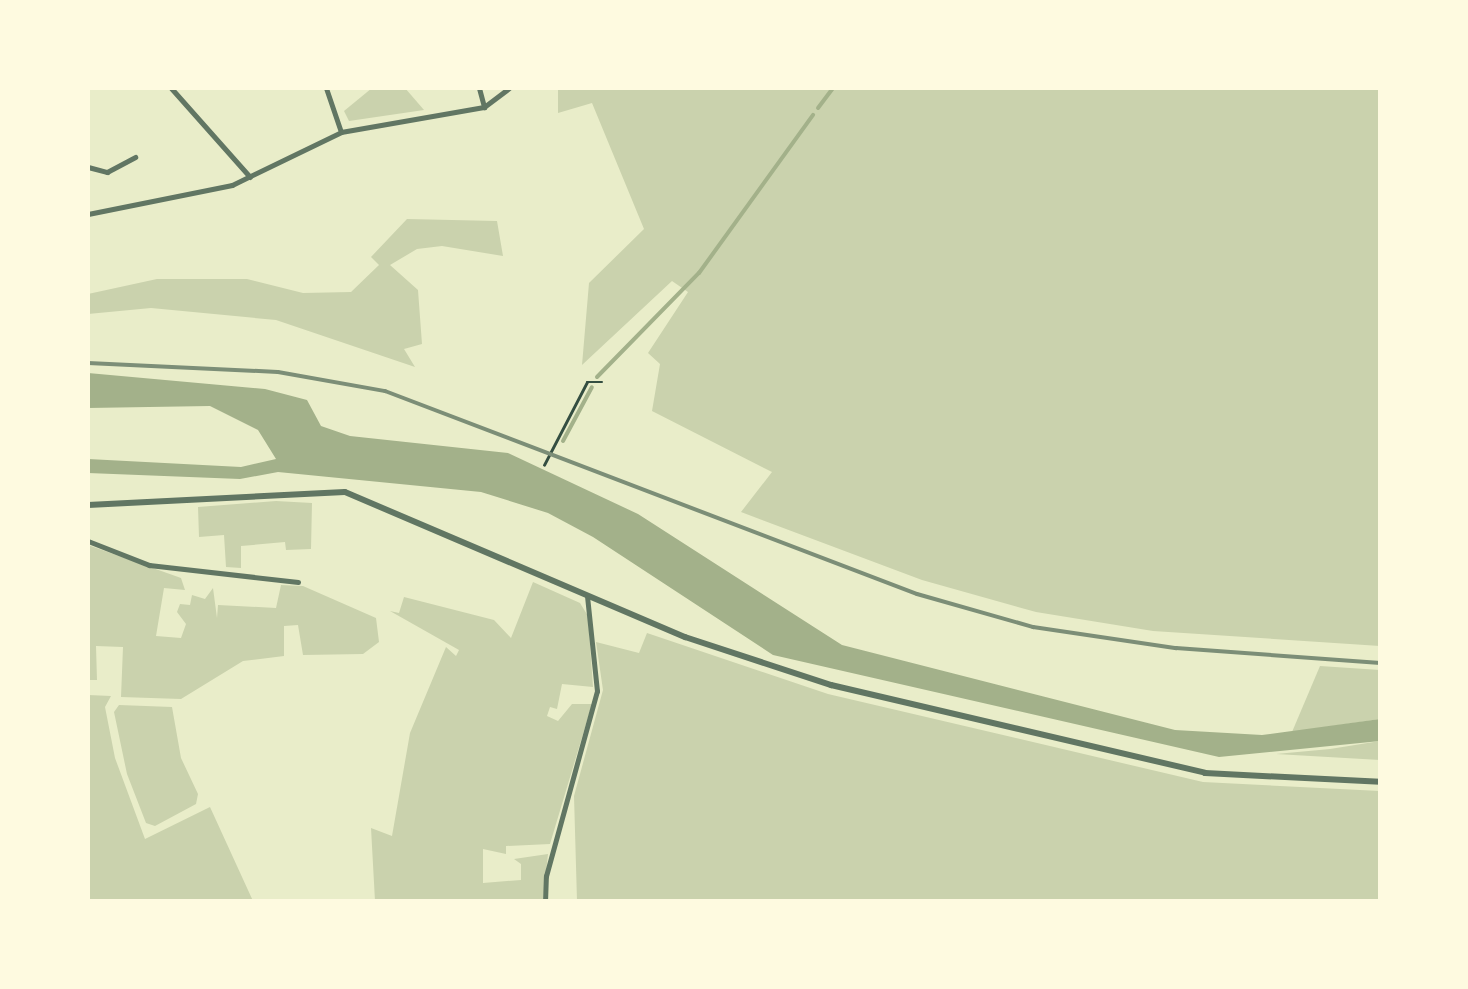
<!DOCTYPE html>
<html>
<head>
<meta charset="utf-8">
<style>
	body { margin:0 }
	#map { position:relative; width:1468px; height:989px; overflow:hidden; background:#e9edc9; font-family:Jost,sans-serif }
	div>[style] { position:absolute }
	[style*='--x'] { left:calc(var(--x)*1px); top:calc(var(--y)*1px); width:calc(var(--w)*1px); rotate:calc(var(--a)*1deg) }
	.green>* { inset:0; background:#cad2ad }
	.water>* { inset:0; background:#a3b18a }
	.stream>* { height:4px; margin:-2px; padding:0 2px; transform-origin:2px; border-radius:2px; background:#a3b18a }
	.path>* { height:2.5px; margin:-1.25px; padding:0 1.25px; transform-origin:1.25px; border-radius:1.25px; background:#344e41 }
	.minor>* { height:5px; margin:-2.5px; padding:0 2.5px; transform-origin:2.5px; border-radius:2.5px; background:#617663 }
	.tertiary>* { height:6px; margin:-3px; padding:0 3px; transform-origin:3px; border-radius:3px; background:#617663 }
	.rail>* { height:4px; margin:-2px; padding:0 2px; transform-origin:2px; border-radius:2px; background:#7c8e77 }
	span { translate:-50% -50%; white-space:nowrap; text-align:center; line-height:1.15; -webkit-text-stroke:8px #fefae0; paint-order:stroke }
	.frame { position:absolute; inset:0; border:90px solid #fefae0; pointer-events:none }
</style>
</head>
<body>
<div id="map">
	<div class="green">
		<div style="clip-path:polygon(372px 88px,405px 88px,424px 110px,349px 121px,344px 111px)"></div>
		<div style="clip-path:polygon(558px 88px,1380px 88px,1380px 646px,1153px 631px,1036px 612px,922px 580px,741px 512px,772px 472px,652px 411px,660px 364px,648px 353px,688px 292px,672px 281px,582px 365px,589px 283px,644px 229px,592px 103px,558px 113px)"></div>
		<div style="clip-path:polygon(407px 219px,497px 221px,503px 256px,442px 246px,417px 249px,390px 265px,418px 290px,422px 344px,404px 349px,415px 367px,276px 320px,151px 308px,88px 314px,88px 294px,157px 279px,247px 279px,303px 293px,351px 292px,379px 265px,371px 257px)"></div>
		<div style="clip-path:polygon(276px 501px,312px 503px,311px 549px,286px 550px,285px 542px,241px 546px,241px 568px,226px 567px,224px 535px,199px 537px,198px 507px)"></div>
		<div style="clip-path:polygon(88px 545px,181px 578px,185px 590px,164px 588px,156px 636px,181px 638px,186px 624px,177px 612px,180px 604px,190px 605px,192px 595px,205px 599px,213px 588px,217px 618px,218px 605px,276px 608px,281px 585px,303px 586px,376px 618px,379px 642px,363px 654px,303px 655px,298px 625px,284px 626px,284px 656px,243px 661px,181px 699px,121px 697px,123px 647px,96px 646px,97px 680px,88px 680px)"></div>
		<div style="clip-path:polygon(533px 582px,580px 603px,588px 616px,593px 687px,562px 684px,557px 709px,550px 707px,547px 716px,558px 721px,572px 704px,592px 704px,550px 844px,506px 846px,506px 854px,483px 849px,483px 883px,521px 880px,521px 864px,514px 859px,548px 854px,543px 901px,375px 901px,371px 828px,392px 836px,410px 733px,446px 647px,456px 656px,459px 650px,390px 611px,399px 613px,404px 597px,494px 620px,511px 638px)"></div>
		<div style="clip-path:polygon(647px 633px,828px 694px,1203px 782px,1380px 791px,1380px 901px,577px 901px,574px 796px,603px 690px,596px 642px,639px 653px)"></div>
		<div style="clip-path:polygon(1320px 666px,1380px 670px,1380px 719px,1292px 732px)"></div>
		<div style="clip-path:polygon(88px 695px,111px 696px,105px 707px,115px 758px,145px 839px,210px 807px,253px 901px,88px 901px)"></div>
		<div style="clip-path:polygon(119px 705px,172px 707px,181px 758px,198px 794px,196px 804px,155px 826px,146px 823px,127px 774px,114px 712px)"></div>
		<div style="clip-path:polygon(1380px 741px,1380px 760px,1276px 754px,1330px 749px)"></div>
	</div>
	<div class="water">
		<div style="clip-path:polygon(88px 373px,265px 389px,307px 400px,321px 426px,350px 436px,508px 453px,638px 514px,842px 645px,1175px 730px,1262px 735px,1380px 719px,1380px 741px,1219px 757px,773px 655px,593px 537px,548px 513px,481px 492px,278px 472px,240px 479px,88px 473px,88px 459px,241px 467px,276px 459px,258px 430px,210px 406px,88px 408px)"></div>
	</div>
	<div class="stream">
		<div style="--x:818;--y:108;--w:25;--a:-53"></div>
		<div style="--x:597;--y:377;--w:146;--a:-45.6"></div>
		<div style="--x:699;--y:273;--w:195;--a:-54.2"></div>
		<div style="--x:563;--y:441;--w:61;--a:-61.8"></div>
	</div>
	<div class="path">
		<div style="--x:544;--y:465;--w:93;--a:-62.6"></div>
		<div style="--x:587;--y:382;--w:15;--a:0"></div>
	</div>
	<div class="minor">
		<div style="--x:171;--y:88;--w:119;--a:48.4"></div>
		<div style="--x:326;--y:88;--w:46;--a:71.2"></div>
		<div style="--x:479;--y:88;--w:20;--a:75"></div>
		<div style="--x:88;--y:167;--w:20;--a:15"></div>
		<div style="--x:107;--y:172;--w:32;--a:-28"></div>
		<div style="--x:88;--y:214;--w:147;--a:-11.4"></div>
		<div style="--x:232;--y:185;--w:121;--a:-25.9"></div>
		<div style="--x:341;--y:132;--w:145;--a:-9.9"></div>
		<div style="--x:484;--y:107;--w:31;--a:-37"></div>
		<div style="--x:88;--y:541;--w:66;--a:21.5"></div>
		<div style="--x:149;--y:565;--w:150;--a:6.5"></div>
		<div style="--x:545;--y:902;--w:26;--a:-88"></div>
		<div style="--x:546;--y:876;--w:192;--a:-74.6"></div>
		<div style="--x:597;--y:691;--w:96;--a:-96"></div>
	</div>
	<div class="tertiary">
		<div style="--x:88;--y:505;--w:257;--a:-2.9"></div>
		<div style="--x:345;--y:492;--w:370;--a:23.1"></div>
		<div style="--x:685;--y:637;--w:154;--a:18.2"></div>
		<div style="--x:831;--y:685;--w:384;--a:13.2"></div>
		<div style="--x:1205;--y:773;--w:175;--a:2.9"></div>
	</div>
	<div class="rail">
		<div style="--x:88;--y:363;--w:190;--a:2.7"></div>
		<div style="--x:278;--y:372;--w:109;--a:10.1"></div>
		<div style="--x:385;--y:391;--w:569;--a:20.89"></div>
		<div style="--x:917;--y:594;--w:121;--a:15.9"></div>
		<div style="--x:1033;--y:627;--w:145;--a:8.4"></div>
		<div style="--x:1176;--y:648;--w:205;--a:4.2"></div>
	</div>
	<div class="frame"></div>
</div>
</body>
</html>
